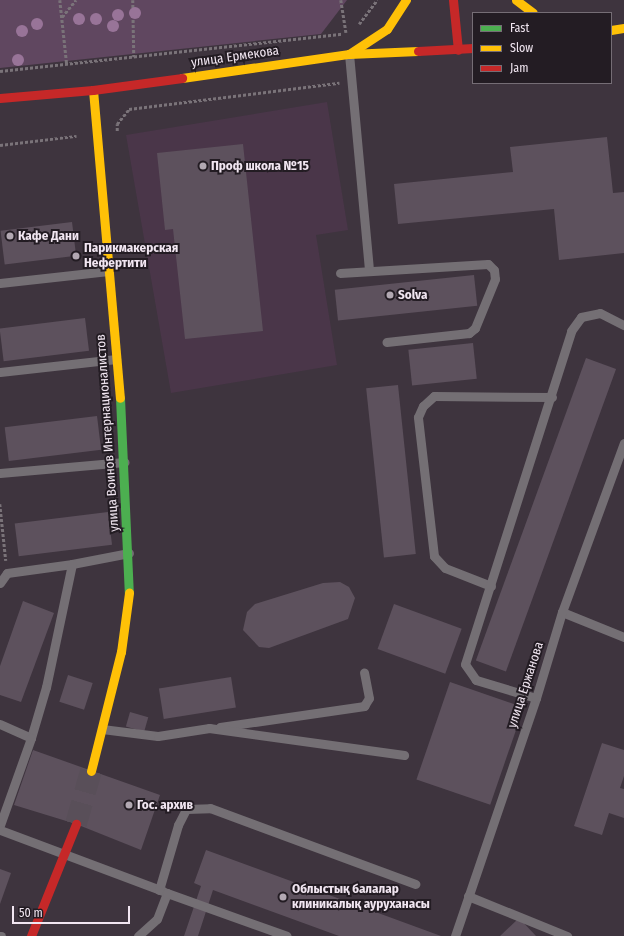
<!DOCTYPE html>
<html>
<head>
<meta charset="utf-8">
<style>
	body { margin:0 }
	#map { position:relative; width:624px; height:936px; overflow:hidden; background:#3e343e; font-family:"Fira Sans Condensed",sans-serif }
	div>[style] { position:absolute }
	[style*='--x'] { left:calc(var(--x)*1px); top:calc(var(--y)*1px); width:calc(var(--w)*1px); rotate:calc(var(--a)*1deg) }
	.built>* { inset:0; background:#4a3649 }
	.green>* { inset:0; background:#604760 }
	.building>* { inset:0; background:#5d515d; transform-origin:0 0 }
	.secondary-tunnel>* { height:22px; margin-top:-11px; transform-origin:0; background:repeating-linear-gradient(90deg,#594f59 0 22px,transparent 0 33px) }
	.path>* { height:2.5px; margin-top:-1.25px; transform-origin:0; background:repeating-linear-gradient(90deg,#7a7379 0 3px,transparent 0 5px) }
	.lane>* { height:9px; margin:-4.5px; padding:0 4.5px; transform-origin:4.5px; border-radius:4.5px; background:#746f74 }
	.fast>* { height:9px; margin:-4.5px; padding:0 4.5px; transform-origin:4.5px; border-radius:4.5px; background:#4caf50 }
	.slow>* { height:9px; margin:-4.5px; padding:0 4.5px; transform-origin:4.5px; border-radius:4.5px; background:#ffc107 }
	.jam>* { height:9px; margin:-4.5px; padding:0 4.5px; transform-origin:4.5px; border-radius:4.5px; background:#c62828 }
	.trees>* { width:12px; height:12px; margin:-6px; border-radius:50%; background:#987498 }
	.dots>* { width:11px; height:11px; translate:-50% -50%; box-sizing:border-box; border:2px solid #231c23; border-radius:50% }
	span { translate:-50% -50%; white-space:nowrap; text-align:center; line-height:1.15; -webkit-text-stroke:4px #231c23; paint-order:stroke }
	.street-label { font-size:13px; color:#f1e6f1 }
	.poi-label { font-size:13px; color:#f1e6f1; font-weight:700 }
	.left { translate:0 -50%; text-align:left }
	.legend { position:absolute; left:472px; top:12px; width:140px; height:72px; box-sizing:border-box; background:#231c23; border:1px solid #756d75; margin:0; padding:5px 7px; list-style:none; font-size:12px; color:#f1e6f1 }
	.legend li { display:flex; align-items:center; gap:8px; height:20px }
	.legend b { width:20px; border:1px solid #756d75 }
	.scale { position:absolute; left:12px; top:906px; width:118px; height:18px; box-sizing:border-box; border:2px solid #f1e6f1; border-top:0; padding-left:5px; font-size:12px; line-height:14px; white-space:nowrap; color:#f1e6f1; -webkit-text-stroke:3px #231c23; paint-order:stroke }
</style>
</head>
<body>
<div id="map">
	<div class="built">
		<div style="clip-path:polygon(327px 102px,348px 230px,316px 235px,337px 365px,171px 393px,126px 135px)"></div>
	</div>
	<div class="green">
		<div style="clip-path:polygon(0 0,347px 0,321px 34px,0 68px)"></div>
	</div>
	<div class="building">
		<div style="clip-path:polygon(607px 137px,613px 193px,624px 192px,624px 253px,559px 260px,554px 209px,398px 224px,394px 184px,513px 172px,510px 147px)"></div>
		<div style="clip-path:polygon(243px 144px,263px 331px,185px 339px,173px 229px,165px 230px,157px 153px)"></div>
		<div style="left:72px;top:222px;width:34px;height:72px;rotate:83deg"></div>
		<div style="left:474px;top:275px;width:31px;height:140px;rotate:84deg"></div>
		<div style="left:85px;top:318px;width:33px;height:86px;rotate:83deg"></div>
		<div style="left:473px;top:343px;width:36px;height:65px;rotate:84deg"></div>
		<div style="left:586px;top:358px;width:32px;height:322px;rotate:20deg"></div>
		<div style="left:398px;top:385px;width:170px;height:32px;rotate:84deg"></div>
		<div style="left:97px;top:416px;width:34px;height:93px;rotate:83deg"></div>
		<div style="left:108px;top:512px;width:33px;height:94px;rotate:83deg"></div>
		<div style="clip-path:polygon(340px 582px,349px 587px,355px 598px,348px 619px,269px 648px,259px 647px,243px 630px,247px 612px,255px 604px,323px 583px)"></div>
		<div style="clip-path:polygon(23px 601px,54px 613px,21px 702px,0 695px,0 666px)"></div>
		<div style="left:394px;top:604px;width:72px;height:48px;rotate:20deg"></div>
		<div style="left:68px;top:675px;width:26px;height:28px;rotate:18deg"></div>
		<div style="left:231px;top:677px;width:31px;height:73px;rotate:81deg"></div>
		<div style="left:450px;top:682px;width:78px;height:103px;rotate:19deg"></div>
		<div style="left:130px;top:712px;width:19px;height:15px;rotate:16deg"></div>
		<div style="clip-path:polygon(602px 743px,624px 750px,624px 776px,620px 788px,624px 789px,624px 818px,609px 813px,602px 835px,574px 826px)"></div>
		<div style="clip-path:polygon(33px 750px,160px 795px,141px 850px,76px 824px,14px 805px)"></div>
		<div style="clip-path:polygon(206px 850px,441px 936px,339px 936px,213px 890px,198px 936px,184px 936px,201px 886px,194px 883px)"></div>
		<div style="clip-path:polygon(0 869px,11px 873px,0 904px)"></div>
		<div style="clip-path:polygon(519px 918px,536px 936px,500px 936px)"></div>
	</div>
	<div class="secondary-tunnel">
		<div style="--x:76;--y:824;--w:55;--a:-74.2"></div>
	</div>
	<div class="path">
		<div style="--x:60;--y:0;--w:65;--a:83.9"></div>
		<div style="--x:133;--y:0;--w:57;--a:89"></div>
		<div style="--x:341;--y:0;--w:33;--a:81"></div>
		<div style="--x:62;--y:17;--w:22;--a:-51"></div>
		<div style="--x:359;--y:24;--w:30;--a:-53"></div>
		<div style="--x:0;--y:71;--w:344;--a:-6.2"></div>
		<div style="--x:117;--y:131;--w:7;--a:-90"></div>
		<div style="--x:117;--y:124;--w:19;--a:-51"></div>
		<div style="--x:129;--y:109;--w:212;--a:-7.1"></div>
		<div style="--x:0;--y:145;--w:77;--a:-6.8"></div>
		<div style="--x:0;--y:504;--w:57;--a:84"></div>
	</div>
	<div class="lane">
		<div style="--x:349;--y:54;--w:218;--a:84.7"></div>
		<div style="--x:340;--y:273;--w:148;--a:-3.5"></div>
		<div style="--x:488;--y:264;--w:8;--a:45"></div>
		<div style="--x:494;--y:270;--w:9;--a:84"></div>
		<div style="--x:495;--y:279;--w:53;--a:112.2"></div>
		<div style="--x:475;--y:328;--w:8;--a:140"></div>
		<div style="--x:469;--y:333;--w:83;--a:173.8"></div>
		<div style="--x:0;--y:283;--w:109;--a:-6.3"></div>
		<div style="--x:0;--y:372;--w:117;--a:-6.4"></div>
		<div style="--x:0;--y:473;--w:125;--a:-5"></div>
		<div style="--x:72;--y:564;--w:58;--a:-10.9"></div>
		<div style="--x:0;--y:583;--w:12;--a:-55"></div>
		<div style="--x:7;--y:573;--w:66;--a:-7.9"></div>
		<div style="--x:72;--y:564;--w:126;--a:101.9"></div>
		<div style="--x:46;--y:687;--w:53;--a:106.4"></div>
		<div style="--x:491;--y:586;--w:49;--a:-158.6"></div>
		<div style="--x:445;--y:568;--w:16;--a:-133"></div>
		<div style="--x:434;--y:556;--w:140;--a:-96.6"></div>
		<div style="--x:418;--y:417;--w:12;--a:-66"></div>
		<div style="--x:423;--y:406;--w:15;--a:-42"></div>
		<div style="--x:434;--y:396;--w:118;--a:0.5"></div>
		<div style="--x:562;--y:612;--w:67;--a:22"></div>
		<div style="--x:536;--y:698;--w:63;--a:-163.3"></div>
		<div style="--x:476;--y:680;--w:19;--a:-125"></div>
		<div style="--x:465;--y:664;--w:349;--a:-72.3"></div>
		<div style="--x:571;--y:331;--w:17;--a:-54"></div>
		<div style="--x:581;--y:317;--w:19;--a:-12"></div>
		<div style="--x:600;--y:313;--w:27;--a:27"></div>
		<div style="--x:0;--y:724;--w:34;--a:24"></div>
		<div style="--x:31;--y:738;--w:92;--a:109.6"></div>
		<div style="--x:220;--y:727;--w:146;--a:-8.3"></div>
		<div style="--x:364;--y:706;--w:9;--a:-58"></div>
		<div style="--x:369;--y:698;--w:26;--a:-101"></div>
		<div style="--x:102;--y:729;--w:56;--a:7.1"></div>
		<div style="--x:158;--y:736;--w:52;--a:-8.9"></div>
		<div style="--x:209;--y:728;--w:197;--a:7.9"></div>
		<div style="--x:0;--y:830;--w:174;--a:20.5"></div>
		<div style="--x:159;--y:890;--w:68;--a:-73.7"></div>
		<div style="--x:178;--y:825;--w:18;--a:-63"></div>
		<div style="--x:186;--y:809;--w:24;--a:-2"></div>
		<div style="--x:210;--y:808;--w:219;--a:20.3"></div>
		<div style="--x:468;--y:896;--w:107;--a:22"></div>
		<div style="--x:0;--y:936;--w:1;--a:0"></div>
		<div style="--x:138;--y:936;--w:25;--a:-42"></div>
		<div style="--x:157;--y:919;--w:28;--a:-69"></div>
		<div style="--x:167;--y:893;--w:127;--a:19.7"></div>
		<div style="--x:455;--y:936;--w:251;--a:-71.2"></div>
		<div style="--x:536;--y:698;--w:90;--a:-73.2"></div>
		<div style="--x:562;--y:612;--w:180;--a:-69.9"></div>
	</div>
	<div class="fast">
		<div style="--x:120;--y:398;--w:195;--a:87.4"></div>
	</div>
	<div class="slow">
		<div style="--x:516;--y:0;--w:21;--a:37"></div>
		<div style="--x:611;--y:30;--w:13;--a:-9"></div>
		<div style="--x:349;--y:54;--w:45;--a:-33.3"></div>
		<div style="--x:387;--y:29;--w:35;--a:-57"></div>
		<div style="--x:182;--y:78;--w:169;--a:-8.2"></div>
		<div style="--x:349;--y:54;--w:69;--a:-2.5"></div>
		<div style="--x:93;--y:90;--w:309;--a:85"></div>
		<div style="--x:91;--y:771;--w:123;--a:-75.9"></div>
		<div style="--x:121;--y:652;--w:60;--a:-82.3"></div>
	</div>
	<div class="jam">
		<div style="--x:453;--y:0;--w:50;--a:84.3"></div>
		<div style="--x:418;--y:51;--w:55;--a:-3.1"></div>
		<div style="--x:0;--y:98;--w:93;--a:-4.9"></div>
		<div style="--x:93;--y:90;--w:90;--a:-7.7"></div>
		<div style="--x:31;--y:936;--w:121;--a:-68.1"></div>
	</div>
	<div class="trees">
		<div style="left:135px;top:13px"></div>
		<div style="left:118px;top:15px"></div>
		<div style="left:79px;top:19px"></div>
		<div style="left:96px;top:19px"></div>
		<div style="left:37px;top:24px"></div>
		<div style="left:113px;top:26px"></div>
		<div style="left:22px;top:31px"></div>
		<div style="left:18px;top:60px"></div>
	</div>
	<div class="dots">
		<div style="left:203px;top:166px;background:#b2a8b2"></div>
		<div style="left:10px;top:236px;background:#b2a8b2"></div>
		<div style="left:76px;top:256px;background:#b2a8b2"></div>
		<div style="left:390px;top:295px;background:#b2a8b2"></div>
		<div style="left:129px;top:805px;background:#b2a8b2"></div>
		<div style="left:283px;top:897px;background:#b2a8b2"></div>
	</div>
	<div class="street-label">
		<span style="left:235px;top:57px;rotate:-8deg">улица Ермекова</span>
		<span style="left:108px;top:433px;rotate:-94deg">улица Воинов Интернационалистов</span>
		<span style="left:526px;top:685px;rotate:-72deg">улица Ержанова</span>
	</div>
	<div class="poi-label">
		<span class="left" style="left:211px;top:166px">Проф школа №15</span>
		<span class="left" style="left:18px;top:236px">Кафе Дани</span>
		<span class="left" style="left:84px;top:256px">Парикмакерская<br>Нефертити</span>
		<span class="left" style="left:398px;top:295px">Solva</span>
		<span class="left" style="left:137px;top:805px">Гос. архив</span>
		<span class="left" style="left:292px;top:897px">Облыстық балалар<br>клиникалық ауруханасы</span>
	</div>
	<ul class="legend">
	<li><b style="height:5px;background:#4caf50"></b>Fast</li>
	<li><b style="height:5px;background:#ffc107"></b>Slow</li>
	<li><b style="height:5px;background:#c62828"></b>Jam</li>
	</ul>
	<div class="scale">50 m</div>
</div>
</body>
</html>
